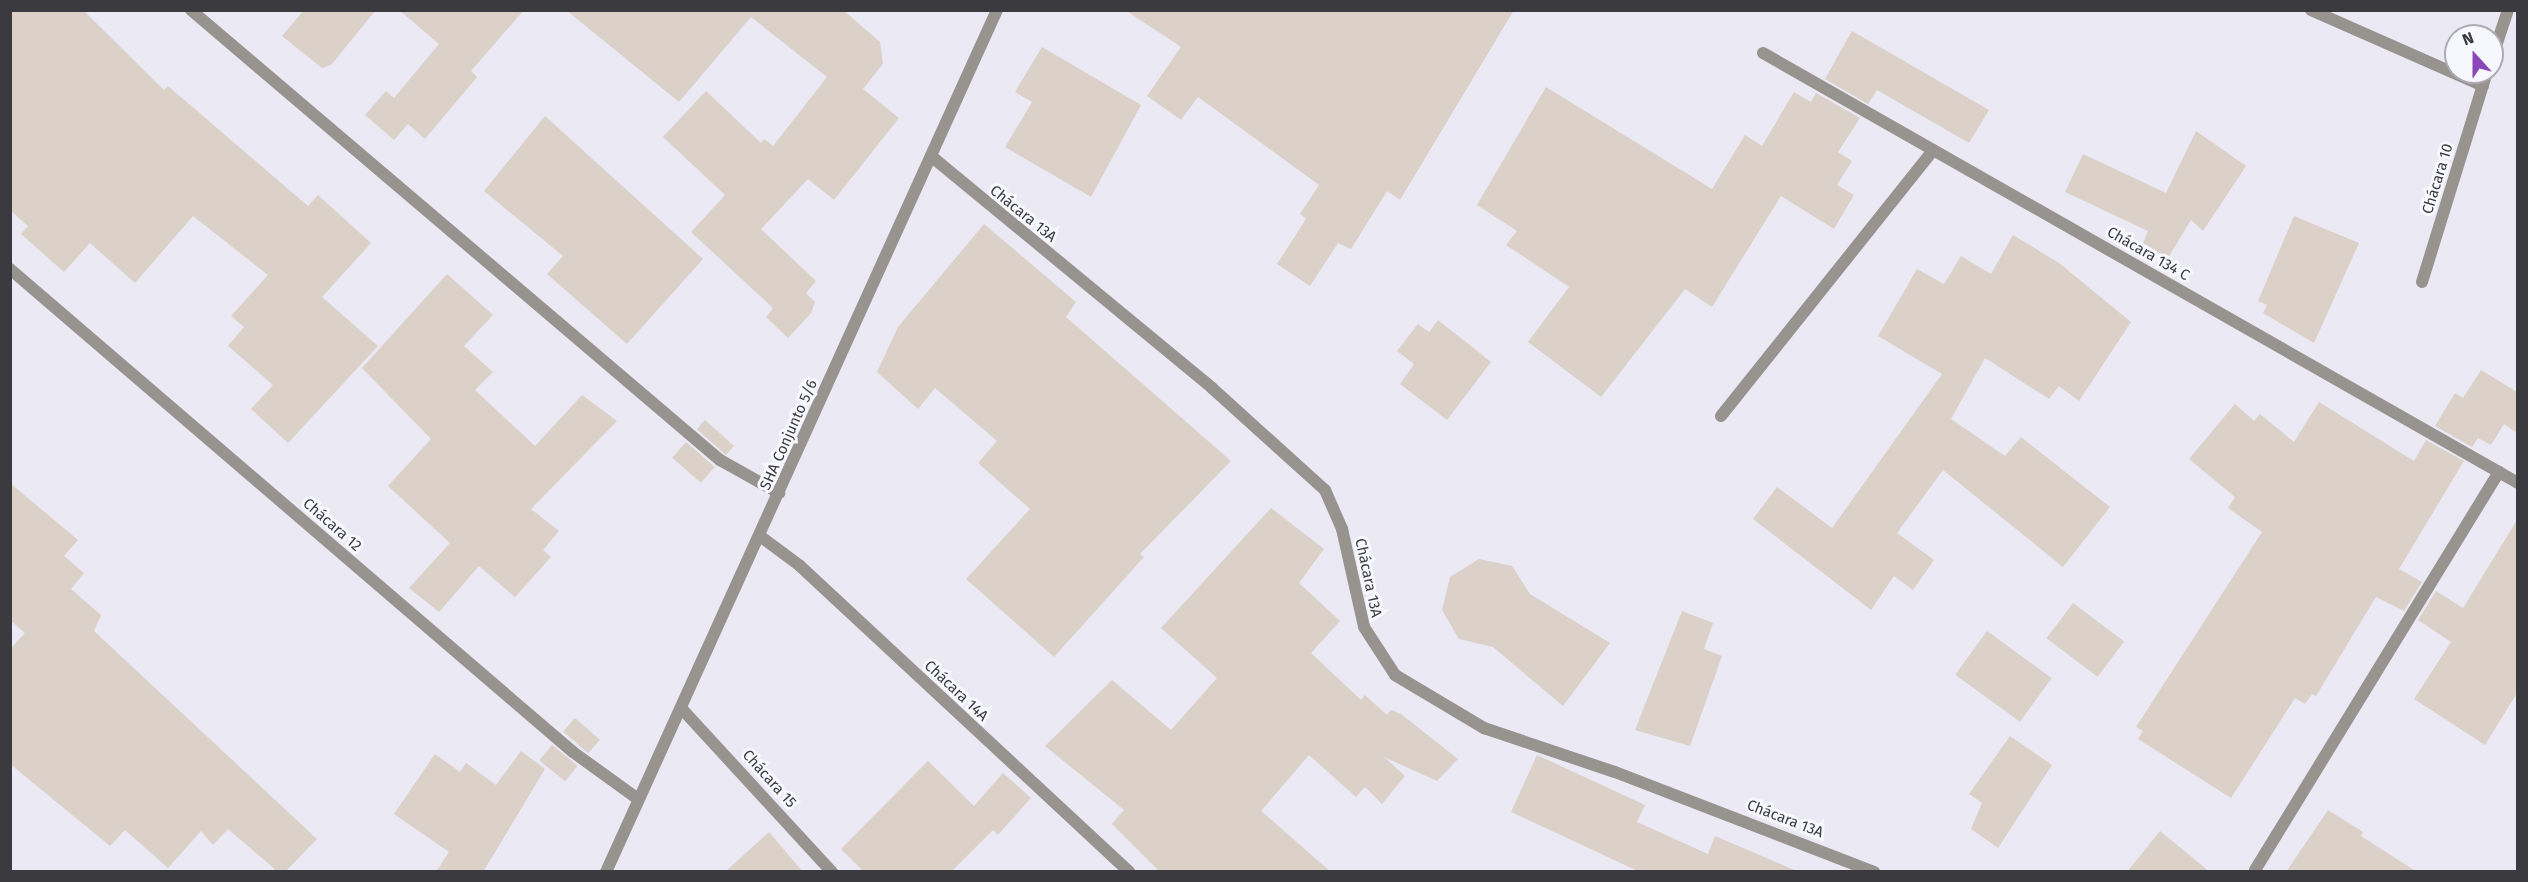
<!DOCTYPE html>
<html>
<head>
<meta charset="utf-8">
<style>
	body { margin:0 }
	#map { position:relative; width:2528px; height:882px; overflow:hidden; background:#eae9f4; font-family:"Fira Sans",sans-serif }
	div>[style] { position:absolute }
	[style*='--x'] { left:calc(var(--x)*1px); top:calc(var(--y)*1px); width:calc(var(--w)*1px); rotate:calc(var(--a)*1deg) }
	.building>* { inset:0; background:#dbd1c9; transform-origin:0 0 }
	.minor>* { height:12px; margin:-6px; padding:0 6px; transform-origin:6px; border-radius:6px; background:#97938f }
	.tertiary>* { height:12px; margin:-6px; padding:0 6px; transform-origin:6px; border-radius:6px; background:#97938f }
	span { translate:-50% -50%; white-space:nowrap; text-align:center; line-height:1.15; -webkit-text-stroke:6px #f7f7fe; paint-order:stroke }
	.street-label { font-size:15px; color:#3b3a3f }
	.frame { position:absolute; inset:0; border:12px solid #3b3a3f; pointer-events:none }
	.north { position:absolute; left:2444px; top:24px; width:60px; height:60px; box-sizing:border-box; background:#f7f7fe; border:2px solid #acabb2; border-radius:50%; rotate:339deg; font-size:16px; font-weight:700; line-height:24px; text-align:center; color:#3b3a3f }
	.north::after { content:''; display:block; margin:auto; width:21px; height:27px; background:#8c46b9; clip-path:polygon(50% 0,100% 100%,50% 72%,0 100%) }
</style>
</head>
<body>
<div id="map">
	<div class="building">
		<div style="clip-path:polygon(10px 10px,83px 10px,164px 90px,168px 86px,308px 206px,318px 195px,371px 243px,322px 297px,378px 346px,288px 443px,251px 409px,273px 385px,228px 346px,244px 327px,231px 316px,268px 275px,193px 216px,135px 283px,90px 243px,64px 272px,21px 234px,28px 226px,10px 210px)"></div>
		<div style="clip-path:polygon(304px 10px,376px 10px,331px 65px,322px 68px,282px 36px)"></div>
		<div style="clip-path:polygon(399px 10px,524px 10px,471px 71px,477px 77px,425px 139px,408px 124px,394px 140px,365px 115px,386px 91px,394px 98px,439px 44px)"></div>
		<div style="clip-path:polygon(566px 10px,843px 10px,880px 42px,883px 64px,863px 89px,899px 118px,834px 200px,808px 179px,761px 229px,816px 281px,806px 293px,815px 302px,811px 313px,788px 338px,766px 317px,773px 308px,691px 232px,725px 195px,663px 137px,706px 91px,761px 143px,764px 139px,773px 146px,827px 77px,751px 17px,679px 102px)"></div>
		<div style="clip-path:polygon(1125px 10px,1514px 10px,1400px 200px,1387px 191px,1351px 249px,1338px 243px,1310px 286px,1277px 264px,1306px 219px,1300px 214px,1319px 185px,1198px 97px,1181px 120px,1147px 96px,1181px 47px)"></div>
		<div style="clip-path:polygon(1852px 31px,1989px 110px,1969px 143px,1877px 90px,1868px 104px,1825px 79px)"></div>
		<div style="clip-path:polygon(1042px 47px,1141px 105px,1091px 197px,1005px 147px,1032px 102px,1015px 92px)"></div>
		<div style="clip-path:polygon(1546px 87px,1712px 189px,1745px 135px,1762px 146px,1794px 92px,1811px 102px,1816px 93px,1860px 118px,1838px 152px,1852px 161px,1837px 185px,1854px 195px,1834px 229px,1781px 196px,1712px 307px,1685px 289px,1601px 397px,1528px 342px,1569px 287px,1506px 245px,1517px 231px,1477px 205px)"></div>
		<div style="clip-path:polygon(545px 116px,703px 259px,627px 344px,547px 274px,563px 256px,484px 191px)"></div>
		<div style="clip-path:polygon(2196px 131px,2246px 166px,2203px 231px,2191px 220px,2168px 258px,2143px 243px,2148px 231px,2065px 192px,2083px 154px,2166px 193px)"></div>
		<div style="clip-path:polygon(2294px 216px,2359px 243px,2314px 343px,2263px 313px,2267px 305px,2258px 301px)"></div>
		<div style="clip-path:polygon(984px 224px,1076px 302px,1066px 317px,1231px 461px,1140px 554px,1144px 557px,1054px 657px,966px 579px,1030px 509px,978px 463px,997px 441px,935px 388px,918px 409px,877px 372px,898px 327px)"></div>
		<div style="clip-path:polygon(2013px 235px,2059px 263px,2131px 322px,2079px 401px,2059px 386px,2049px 399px,1985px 358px,1951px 419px,2005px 456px,2021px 437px,2110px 507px,2063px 567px,1943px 470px,1897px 533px,1934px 560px,1913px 590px,1894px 576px,1871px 610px,1753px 519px,1777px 487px,1832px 528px,1942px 374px,1878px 336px,1917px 269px,1944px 284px,1961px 256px,1991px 274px)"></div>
		<div style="clip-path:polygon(447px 274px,493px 315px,464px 346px,493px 372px,475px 390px,535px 446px,582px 395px,617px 421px,531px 509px,559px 531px,543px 550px,551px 557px,515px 597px,479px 566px,439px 612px,409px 588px,450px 543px,388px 486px,431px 439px,362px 368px)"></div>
		<div style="clip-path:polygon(1438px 320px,1491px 362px,1447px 420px,1400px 384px,1414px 364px,1397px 351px,1418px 324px,1429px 332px)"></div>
		<div style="clip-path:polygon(2481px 370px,2517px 392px,2517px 433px,2504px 424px,2491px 445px,2478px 438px,2472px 447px,2435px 426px,2455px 393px,2463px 398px)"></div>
		<div style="clip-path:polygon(2319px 402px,2414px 461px,2426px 440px,2464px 461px,2399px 569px,2422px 582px,2404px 611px,2376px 597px,2316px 696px,2312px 694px,2305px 704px,2295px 698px,2231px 798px,2138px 739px,2143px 731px,2136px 727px,2262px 532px,2228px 508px,2235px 497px,2189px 459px,2235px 404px,2254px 421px,2260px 414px,2294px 442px)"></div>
		<div style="left:705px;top:420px;width:39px;height:12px;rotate:42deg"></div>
		<div style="left:686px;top:442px;width:38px;height:21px;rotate:41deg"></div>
		<div style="clip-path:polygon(10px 483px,78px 540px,64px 556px,84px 573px,71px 589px,101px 615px,94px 631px,317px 839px,285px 872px,278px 872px,228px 829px,213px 845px,201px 831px,168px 868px,125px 830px,110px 846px,10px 764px,10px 649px,25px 633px,10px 620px)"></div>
		<div style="clip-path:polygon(1271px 508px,1324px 549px,1299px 583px,1340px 621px,1311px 653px,1361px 700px,1365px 695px,1387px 715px,1391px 710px,1401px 714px,1458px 759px,1437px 781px,1384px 757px,1405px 776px,1382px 804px,1365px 787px,1356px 797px,1309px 755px,1261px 811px,1331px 872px,1160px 872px,1112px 824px,1124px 810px,1045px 746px,1112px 680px,1171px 730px,1217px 678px,1161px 628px)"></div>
		<div style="clip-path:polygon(2517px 520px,2517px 693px,2485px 745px,2414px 699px,2451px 642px,2418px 620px,2436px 591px,2463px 608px)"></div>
		<div style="clip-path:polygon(1479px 559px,1512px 566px,1530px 594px,1610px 643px,1563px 706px,1493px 647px,1459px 639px,1442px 610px,1450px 577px)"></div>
		<div style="left:2073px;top:603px;width:64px;height:44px;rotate:37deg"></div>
		<div style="clip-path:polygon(1682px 611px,1713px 623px,1704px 649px,1722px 656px,1690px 746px,1635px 730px)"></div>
		<div style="left:1987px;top:631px;width:80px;height:54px;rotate:36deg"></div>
		<div style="left:575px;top:718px;width:33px;height:18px;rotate:41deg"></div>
		<div style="clip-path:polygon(2010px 736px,2052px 765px,1998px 848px,1971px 829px,1982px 803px,1969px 794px)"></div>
		<div style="left:552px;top:745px;width:33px;height:20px;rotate:39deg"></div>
		<div style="clip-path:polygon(521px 751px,545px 769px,483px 872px,436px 872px,449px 852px,394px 814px,435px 754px,460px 772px,466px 763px,496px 785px)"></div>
		<div style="clip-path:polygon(1537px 755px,1645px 805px,1637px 822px,1708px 854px,1715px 836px,1799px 872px,1640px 872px,1511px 812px)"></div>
		<div style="clip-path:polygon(928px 761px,974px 806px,1003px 773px,1031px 798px,998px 835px,993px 830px,951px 872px,864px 872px,841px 849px)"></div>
		<div style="clip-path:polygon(2328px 810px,2363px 832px,2361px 836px,2417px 872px,2286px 872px)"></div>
		<div style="clip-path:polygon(2160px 831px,2210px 872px,2127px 872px)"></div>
		<div style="clip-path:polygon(769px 832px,803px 872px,725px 872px)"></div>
	</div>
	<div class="minor">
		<div style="--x:191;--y:10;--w:695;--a:40.39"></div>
		<div style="--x:720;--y:460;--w:68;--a:29.2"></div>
		<div style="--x:2311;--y:10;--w:188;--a:23.8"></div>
		<div style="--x:1763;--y:53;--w:869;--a:29.66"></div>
		<div style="--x:2492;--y:58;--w:51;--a:-71.6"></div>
		<div style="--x:931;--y:156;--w:364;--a:39.5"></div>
		<div style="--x:1212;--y:388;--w:152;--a:42.1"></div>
		<div style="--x:1325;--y:490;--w:43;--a:66.4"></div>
		<div style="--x:1342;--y:529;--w:100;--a:77.3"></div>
		<div style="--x:1364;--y:627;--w:57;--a:57.1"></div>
		<div style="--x:1395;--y:675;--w:104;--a:30.8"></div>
		<div style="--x:1484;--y:728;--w:138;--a:18.6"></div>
		<div style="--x:1615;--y:772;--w:278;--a:21.1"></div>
		<div style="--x:10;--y:269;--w:742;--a:40.63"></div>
		<div style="--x:573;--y:752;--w:80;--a:35.9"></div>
		<div style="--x:2422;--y:282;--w:220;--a:-72.8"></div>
		<div style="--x:1721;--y:416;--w:340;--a:-51.4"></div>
		<div style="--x:760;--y:536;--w:49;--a:36.6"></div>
		<div style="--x:799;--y:565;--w:451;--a:42.9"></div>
		<div style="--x:682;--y:709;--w:222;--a:47.4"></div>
		<div style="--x:2255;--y:870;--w:467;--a:-58.5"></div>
	</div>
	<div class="tertiary">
		<div style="--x:606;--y:872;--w:947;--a:-65.6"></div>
	</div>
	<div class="street-label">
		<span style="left:2438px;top:179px;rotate:-73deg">Chácara 10</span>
		<span style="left:1023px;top:214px;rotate:39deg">Chácara 13A</span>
		<span style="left:2148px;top:254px;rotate:30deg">Chácara 134 C</span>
		<span style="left:789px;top:435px;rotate:-66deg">SHA Conjunto 5/6</span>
		<span style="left:332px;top:525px;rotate:41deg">Chácara 12</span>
		<span style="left:1368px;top:578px;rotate:78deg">Chácara 13A</span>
		<span style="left:956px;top:691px;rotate:43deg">Chácara 14A</span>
		<span style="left:769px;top:779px;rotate:48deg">Chácara 15</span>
		<span style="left:1785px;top:819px;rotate:21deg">Chácara 13A</span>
	</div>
	<div class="frame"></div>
	<div class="north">N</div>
</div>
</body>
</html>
